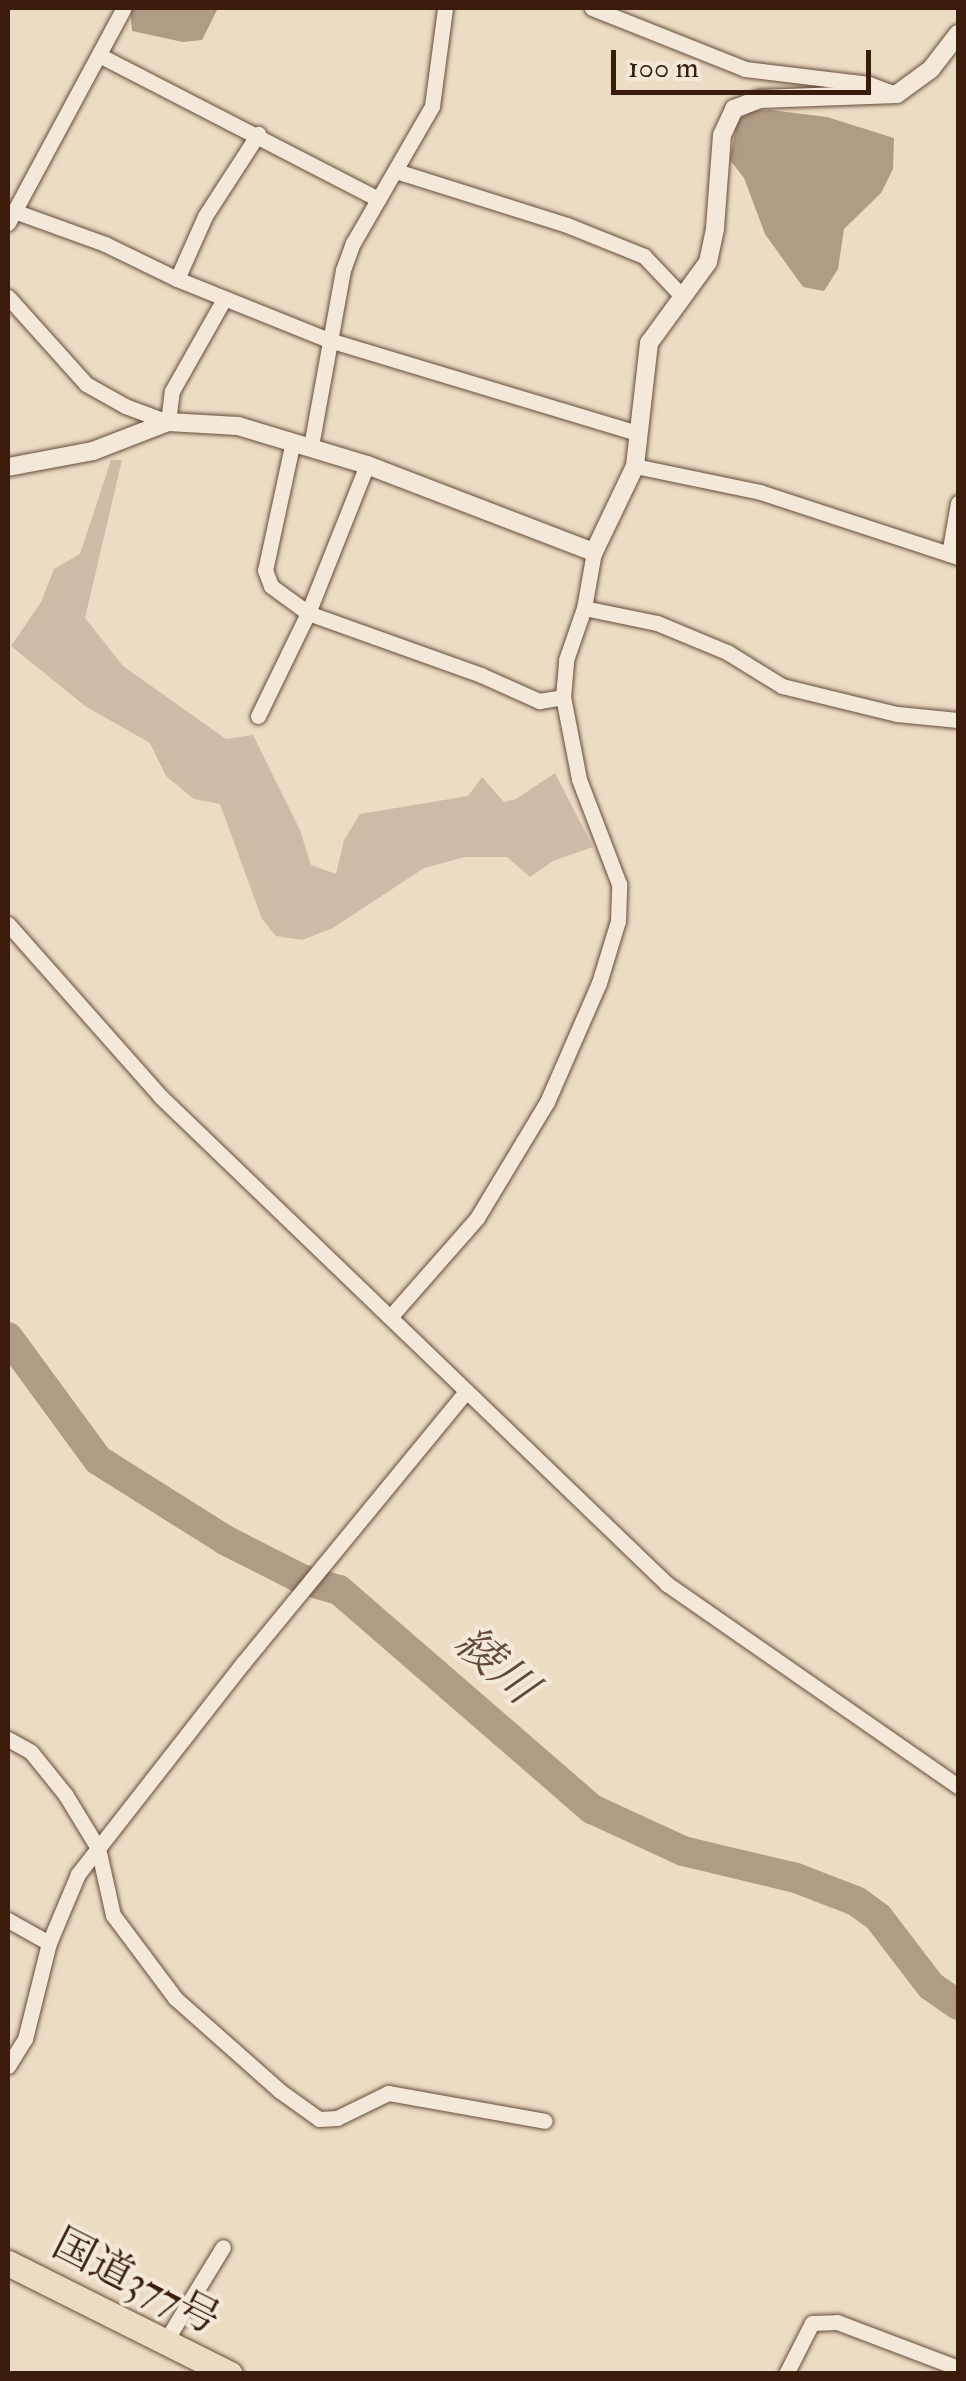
<!DOCTYPE html>
<html>
<head>
<meta charset="utf-8">
<style>
	body { margin:0 }
	#map { position:relative; width:966px; height:2381px; overflow:hidden; background:#ecdcc4; font-family:"IM FELL Double Pica","Noto Serif JP",serif }
	div>[style] { position:absolute }
	[style*='--x'] { left:calc(var(--x)*1px); top:calc(var(--y)*1px); width:calc(var(--w)*1px); rotate:calc(var(--a)*1deg) }
	.green>* { inset:0; background:#cebba5 }
	.water>* { inset:0; background:#b09b85 }
	.river>* { height:30px; margin:-15px; padding:0 15px; transform-origin:15px; border-radius:15px; background:#b09b85 }
	.roads { filter:drop-shadow(0 0 2px #674c39) drop-shadow(0 0 2px #674c39) }
	.minor>* { height:15px; margin:-7.5px; padding:0 7.5px; transform-origin:7.5px; border-radius:7.5px; background:#f3e8d9 }
	.tertiary>* { height:18px; margin:-9px; padding:0 9px; transform-origin:9px; border-radius:9px; background:#f3e8d9 }
	.trunk>* { height:25px; margin:-12.5px; padding:0 12.5px; transform-origin:12.5px; border-radius:12.5px; background:#ecdcc4 }
	span { translate:-50% -50%; white-space:nowrap; text-align:center; line-height:1.15; -webkit-text-stroke:8px #f3e8d9; paint-order:stroke }
	.street-label { font-size:42px; color:#3b1c0b }
	.water-label { font-size:45px; color:#644836; font-style:italic }
	.frame { position:absolute; inset:0; border:10px solid #3b1c0b; pointer-events:none }
	.scale { position:absolute; left:611px; top:50px; width:260px; height:45px; box-sizing:border-box; border:5px solid #3b1c0b; border-top:0; padding-left:12px; font-size:30px; line-height:35px; white-space:nowrap; color:#3b1c0b; -webkit-text-stroke:8px #f3e8d9; paint-order:stroke }
</style>
</head>
<body>
<div id="map">
	<div class="green">
		<div style="clip-path:polygon(111px 460px,122px 460px,85px 618px,123px 666px,226px 739px,253px 735px,300px 830px,311px 865px,336px 874px,344px 840px,360px 814px,468px 796px,482px 777px,504px 802px,516px 799px,555px 773px,593px 847px,553px 861px,530px 877px,507px 857px,465px 857px,424px 868px,333px 928px,302px 940px,276px 936px,262px 919px,220px 804px,194px 799px,166px 776px,150px 743px,85px 706px,11px 646px,41px 602px,54px 569px,80px 554px)"></div>
	</div>
	<div class="water">
		<div style="clip-path:polygon(130px 8px,218px 8px,202px 40px,183px 42px,132px 31px)"></div>
		<div style="clip-path:polygon(770px 110px,827px 117px,894px 138px,893px 169px,881px 193px,844px 229px,838px 269px,824px 291px,803px 287px,765px 234px,744px 178px,730px 160px,737px 121px,751px 111px)"></div>
	</div>
	<div class="river">
		<div style="--x:8;--y:1337;--w:152;--a:53.8"></div>
		<div style="--x:98;--y:1460;--w:150;--a:32.2"></div>
		<div style="--x:225;--y:1540;--w:89;--a:26.9"></div>
		<div style="--x:304;--y:1580;--w:36;--a:16"></div>
		<div style="--x:339;--y:1590;--w:335;--a:40.9"></div>
		<div style="--x:592;--y:1809;--w:100;--a:24.8"></div>
		<div style="--x:683;--y:1851;--w:116;--a:13.4"></div>
		<div style="--x:796;--y:1878;--w:64;--a:21"></div>
		<div style="--x:856;--y:1901;--w:27;--a:36"></div>
		<div style="--x:878;--y:1917;--w:87;--a:52.5"></div>
		<div style="--x:931;--y:1986;--w:33;--a:35"></div>
	</div>
	<div class="roads">
		<div class="minor">
			<div style="--x:592;--y:8;--w:165;--a:21.7"></div>
			<div style="--x:745;--y:69;--w:125;--a:6.9"></div>
			<div style="--x:869;--y:84;--w:26;--a:21"></div>
			<div style="--x:101;--y:56;--w:312;--a:27.3"></div>
			<div style="--x:396;--y:171;--w:179;--a:17.5"></div>
			<div style="--x:567;--y:225;--w:83;--a:21.9"></div>
			<div style="--x:644;--y:256;--w:55;--a:46.5"></div>
			<div style="--x:14;--y:211;--w:97;--a:19.9"></div>
			<div style="--x:105;--y:244;--w:80;--a:25.9"></div>
			<div style="--x:177;--y:279;--w:164;--a:21.9"></div>
			<div style="--x:329;--y:340;--w:323;--a:16.8"></div>
			<div style="--x:8;--y:223;--w:244;--a:-61.7"></div>
			<div style="--x:177;--y:279;--w:69;--a:-66"></div>
			<div style="--x:205;--y:216;--w:98;--a:-57.1"></div>
			<div style="--x:8;--y:297;--w:117;--a:48.1"></div>
			<div style="--x:86;--y:384;--w:45;--a:29.4"></div>
			<div style="--x:125;--y:406;--w:46;--a:20.4"></div>
			<div style="--x:168;--y:422;--w:31;--a:-83"></div>
			<div style="--x:172;--y:391;--w:106;--a:-60.5"></div>
			<div style="--x:293;--y:441;--w:132;--a:102.2"></div>
			<div style="--x:265;--y:570;--w:17;--a:69"></div>
			<div style="--x:271;--y:586;--w:46;--a:36.1"></div>
			<div style="--x:308;--y:613;--w:184;--a:19.7"></div>
			<div style="--x:481;--y:675;--w:64;--a:24.1"></div>
			<div style="--x:539;--y:701;--w:24;--a:-9"></div>
			<div style="--x:311;--y:446;--w:179;--a:-79.7"></div>
			<div style="--x:343;--y:270;--w:29;--a:-70"></div>
			<div style="--x:353;--y:243;--w:158;--a:-60"></div>
			<div style="--x:432;--y:106;--w:99;--a:-82.4"></div>
			<div style="--x:635;--y:466;--w:128;--a:11.7"></div>
			<div style="--x:760;--y:492;--w:208;--a:18.2"></div>
			<div style="--x:949;--y:554;--w:52;--a:-80"></div>
			<div style="--x:584;--y:608;--w:75;--a:11.6"></div>
			<div style="--x:657;--y:623;--w:76;--a:22.5"></div>
			<div style="--x:727;--y:652;--w:65;--a:31.7"></div>
			<div style="--x:782;--y:686;--w:118;--a:13.7"></div>
			<div style="--x:897;--y:714;--w:61;--a:5.6"></div>
			<div style="--x:258;--y:716;--w:114;--a:-64.1"></div>
			<div style="--x:308;--y:613;--w:159;--a:-68.3"></div>
			<div style="--x:8;--y:924;--w:230;--a:48.5"></div>
			<div style="--x:160;--y:1096;--w:704;--a:43.91"></div>
			<div style="--x:667;--y:1584;--w:354;--a:34.8"></div>
			<div style="--x:391;--y:1316;--w:130;--a:-48.7"></div>
			<div style="--x:477;--y:1218;--w:135;--a:-58.9"></div>
			<div style="--x:547;--y:1102;--w:130;--a:-66.4"></div>
			<div style="--x:599;--y:983;--w:65;--a:-73"></div>
			<div style="--x:618;--y:921;--w:37;--a:-88"></div>
			<div style="--x:619;--y:884;--w:112;--a:-110.9"></div>
			<div style="--x:579;--y:779;--w:84;--a:-101"></div>
			<div style="--x:563;--y:697;--w:37;--a:-85"></div>
			<div style="--x:566;--y:660;--w:55;--a:-70.9"></div>
			<div style="--x:584;--y:608;--w:57;--a:-79.9"></div>
			<div style="--x:8;--y:1739;--w:26;--a:29"></div>
			<div style="--x:31;--y:1752;--w:54;--a:51"></div>
			<div style="--x:65;--y:1794;--w:63;--a:58.6"></div>
			<div style="--x:98;--y:1848;--w:69;--a:77.4"></div>
			<div style="--x:113;--y:1915;--w:104;--a:53.2"></div>
			<div style="--x:175;--y:1998;--w:140;--a:41.5"></div>
			<div style="--x:280;--y:2091;--w:48;--a:35.7"></div>
			<div style="--x:319;--y:2119;--w:18;--a:-3"></div>
			<div style="--x:337;--y:2118;--w:57;--a:-26.1"></div>
			<div style="--x:388;--y:2093;--w:159;--a:10.1"></div>
			<div style="--x:8;--y:1920;--w:47;--a:29.3"></div>
			<div style="--x:8;--y:2066;--w:32;--a:-58"></div>
			<div style="--x:25;--y:2039;--w:99;--a:-76"></div>
			<div style="--x:49;--y:1943;--w:75;--a:-67.2"></div>
			<div style="--x:78;--y:1874;--w:268;--a:-52"></div>
			<div style="--x:243;--y:1663;--w:350;--a:-50.6"></div>
			<div style="--x:165;--y:2342;--w:111;--a:-58.6"></div>
			<div style="--x:786;--y:2374;--w:57;--a:-63"></div>
			<div style="--x:812;--y:2323;--w:25;--a:-2"></div>
			<div style="--x:837;--y:2322;--w:129;--a:20.8"></div>
		</div>
		<div class="tertiary">
			<div style="--x:8;--y:467;--w:86;--a:-10.7"></div>
			<div style="--x:93;--y:451;--w:80;--a:-21.1"></div>
			<div style="--x:168;--y:422;--w:70;--a:3.3"></div>
			<div style="--x:238;--y:426;--w:135;--a:16.8"></div>
			<div style="--x:367;--y:465;--w:243;--a:21"></div>
			<div style="--x:594;--y:552;--w:95;--a:-64.5"></div>
			<div style="--x:635;--y:466;--w:124;--a:-83.5"></div>
			<div style="--x:649;--y:343;--w:100;--a:-53.9"></div>
			<div style="--x:708;--y:262;--w:35;--a:-78"></div>
			<div style="--x:715;--y:228;--w:93;--a:-85.7"></div>
			<div style="--x:722;--y:135;--w:29;--a:-65"></div>
			<div style="--x:734;--y:109;--w:28;--a:-21"></div>
			<div style="--x:760;--y:99;--w:137;--a:-2.1"></div>
			<div style="--x:897;--y:94;--w:42;--a:-36.3"></div>
			<div style="--x:931;--y:69;--w:44;--a:-52.4"></div>
		</div>
		<div class="trunk">
			<div style="--x:8;--y:2263;--w:248;--a:26.6"></div>
		</div>
	</div>
	<div class="street-label">
		<span style="left:136px;top:2282px;rotate:27deg">国道377号</span>
	</div>
	<div class="water-label">
		<span style="left:495px;top:1666px;rotate:41deg">綾川</span>
	</div>
	<div class="frame"></div>
	<div class="scale">100 m</div>
</div>
</body>
</html>
